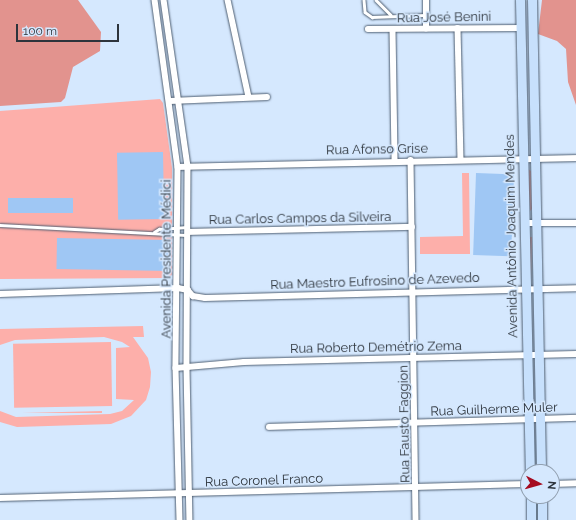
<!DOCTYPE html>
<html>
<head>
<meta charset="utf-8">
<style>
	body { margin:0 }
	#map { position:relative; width:576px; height:520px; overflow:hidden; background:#d5e8fe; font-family:Raleway,sans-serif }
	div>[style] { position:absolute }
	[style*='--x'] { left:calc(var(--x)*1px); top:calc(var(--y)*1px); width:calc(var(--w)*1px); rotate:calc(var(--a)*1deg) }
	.green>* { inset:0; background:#fdafaa; transform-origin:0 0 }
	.forest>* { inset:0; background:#e2938e }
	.building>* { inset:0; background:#9fc7f4; transform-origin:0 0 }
	.roads { filter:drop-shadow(0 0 1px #4e5e71) drop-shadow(0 0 1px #4e5e71) }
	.lane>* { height:2.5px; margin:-1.25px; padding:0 1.25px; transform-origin:1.25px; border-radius:1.25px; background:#fff }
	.street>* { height:5.5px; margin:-2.75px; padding:0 2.75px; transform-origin:2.75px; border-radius:2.75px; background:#fff }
	.primary>* { height:9px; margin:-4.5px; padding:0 4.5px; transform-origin:4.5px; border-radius:4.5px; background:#c7e0fc }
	span { translate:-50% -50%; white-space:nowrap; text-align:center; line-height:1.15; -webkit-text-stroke:3px #d5e8fe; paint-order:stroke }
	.street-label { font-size:13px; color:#2d343c }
	.north { position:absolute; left:520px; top:464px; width:40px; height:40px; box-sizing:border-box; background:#d5e8fe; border:1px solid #92a0b0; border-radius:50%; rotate:96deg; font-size:11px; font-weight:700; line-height:16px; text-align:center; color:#2d343c }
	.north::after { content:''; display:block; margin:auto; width:14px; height:18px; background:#a50c21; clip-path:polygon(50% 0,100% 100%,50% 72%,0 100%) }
	.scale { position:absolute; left:16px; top:24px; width:103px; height:18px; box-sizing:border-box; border:2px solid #2d343c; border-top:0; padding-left:5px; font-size:12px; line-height:14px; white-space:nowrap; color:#2d343c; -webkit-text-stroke:3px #d5e8fe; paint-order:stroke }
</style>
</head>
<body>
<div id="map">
	<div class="green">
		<div style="clip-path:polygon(160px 99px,163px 103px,172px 168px,172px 274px,170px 278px,0 279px,0 111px)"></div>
		<div style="clip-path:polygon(528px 169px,531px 171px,532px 209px,530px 211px)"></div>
		<div style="clip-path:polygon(462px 173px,469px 173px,470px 254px,420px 254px,420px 237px,463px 236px)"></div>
		<div style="clip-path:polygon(530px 237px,532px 237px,531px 279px,530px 278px)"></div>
		<div style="clip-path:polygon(143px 326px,144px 337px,133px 337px,148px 358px,151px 372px,150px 387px,146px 400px,131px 416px,111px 424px,17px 427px,0 422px,0 411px,16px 417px,110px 414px,122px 411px,134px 400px,116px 399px,116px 348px,130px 347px,122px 342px,104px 337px,15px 340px,0 345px,0 329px)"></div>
		<div style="left:111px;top:342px;width:64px;height:98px;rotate:89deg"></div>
		<div style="clip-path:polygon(102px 411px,102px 413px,22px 413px)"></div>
	</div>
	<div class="forest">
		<div style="clip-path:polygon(0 0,78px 0,101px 32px,100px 51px,73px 67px,65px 98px,61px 102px,0 106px)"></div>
		<div style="clip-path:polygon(542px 0,576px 0,576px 105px,568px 82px,566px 49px,557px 41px,538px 34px)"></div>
	</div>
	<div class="building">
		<div style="left:163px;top:152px;width:67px;height:46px;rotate:89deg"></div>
		<div style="left:476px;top:173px;width:38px;height:82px;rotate:2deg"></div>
		<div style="left:73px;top:198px;width:15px;height:65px;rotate:90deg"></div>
		<div style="left:57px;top:238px;width:112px;height:31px;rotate:1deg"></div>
	</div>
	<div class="roads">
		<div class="lane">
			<div style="--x:364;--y:0;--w:12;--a:85"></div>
			<div style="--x:365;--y:12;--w:9;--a:36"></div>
			<div style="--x:372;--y:17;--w:53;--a:-2.2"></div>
			<div style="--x:376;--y:0;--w:21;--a:45"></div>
			<div style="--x:0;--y:225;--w:186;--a:3.1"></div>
			<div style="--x:154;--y:232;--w:6;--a:-31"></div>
			<div style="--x:159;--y:229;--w:28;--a:-4"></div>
		</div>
		<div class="street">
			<div style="--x:155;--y:0;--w:169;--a:82.2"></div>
			<div style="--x:178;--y:167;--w:201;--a:90.6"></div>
			<div style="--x:176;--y:368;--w:152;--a:88.5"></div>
			<div style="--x:164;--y:0;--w:168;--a:81.8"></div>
			<div style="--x:188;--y:166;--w:202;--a:90.3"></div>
			<div style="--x:187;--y:368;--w:152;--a:88.9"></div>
			<div style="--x:228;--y:0;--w:99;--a:77.8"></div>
			<div style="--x:458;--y:28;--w:131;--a:88.7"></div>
			<div style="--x:368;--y:29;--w:153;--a:-0.4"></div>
			<div style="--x:426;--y:29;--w:29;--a:-90"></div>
			<div style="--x:393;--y:30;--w:131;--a:89.1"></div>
			<div style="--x:170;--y:101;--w:97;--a:-2.4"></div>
			<div style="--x:411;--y:160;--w:360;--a:89.2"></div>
			<div style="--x:178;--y:167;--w:398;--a:-1.3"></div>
			<div style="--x:525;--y:223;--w:51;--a:0"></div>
			<div style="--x:188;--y:232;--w:224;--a:-1.3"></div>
			<div style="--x:0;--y:294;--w:178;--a:-1.9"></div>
			<div style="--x:178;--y:288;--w:10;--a:11"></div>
			<div style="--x:188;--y:290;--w:8;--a:50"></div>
			<div style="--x:193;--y:296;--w:12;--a:9"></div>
			<div style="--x:205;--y:298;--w:371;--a:-1.5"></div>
			<div style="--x:176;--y:368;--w:68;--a:-5"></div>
			<div style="--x:244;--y:362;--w:332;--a:-1.4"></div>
			<div style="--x:269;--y:427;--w:307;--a:-1.7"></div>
			<div style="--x:552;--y:484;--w:24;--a:-2"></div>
			<div style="--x:0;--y:498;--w:528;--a:-1.52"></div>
		</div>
		<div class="primary">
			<div style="--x:520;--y:0;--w:472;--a:88.8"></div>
			<div style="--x:532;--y:0;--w:472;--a:88.9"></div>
			<div style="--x:531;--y:496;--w:24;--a:90"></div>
			<div style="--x:542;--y:496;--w:24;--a:90"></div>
		</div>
	</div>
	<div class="street-label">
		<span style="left:444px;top:18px;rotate:-1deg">Rua José Benini</span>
		<span style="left:377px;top:150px;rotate:-1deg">Rua Afonso Grise</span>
		<span style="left:300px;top:219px;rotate:-1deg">Rua Carlos Campos da Silveira</span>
		<span style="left:512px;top:236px;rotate:-91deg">Avenida Antônio Joaquim Mendes</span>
		<span style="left:167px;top:259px;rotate:-90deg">Avenida Presidente Médici</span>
		<span style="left:375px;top:282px;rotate:-2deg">Rua Maestro Eufrosino de Azevedo</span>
		<span style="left:376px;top:348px;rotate:-1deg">Rua Roberto Demétrio Zema</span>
		<span style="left:494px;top:410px;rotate:-2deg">Rua Guilherme Muler</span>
		<span style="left:405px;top:424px;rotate:-91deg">Rua Fausto Faggion</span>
		<span style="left:264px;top:481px;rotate:-2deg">Rua Coronel Franco</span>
	</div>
	<div class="north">N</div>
	<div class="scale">100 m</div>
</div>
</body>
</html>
